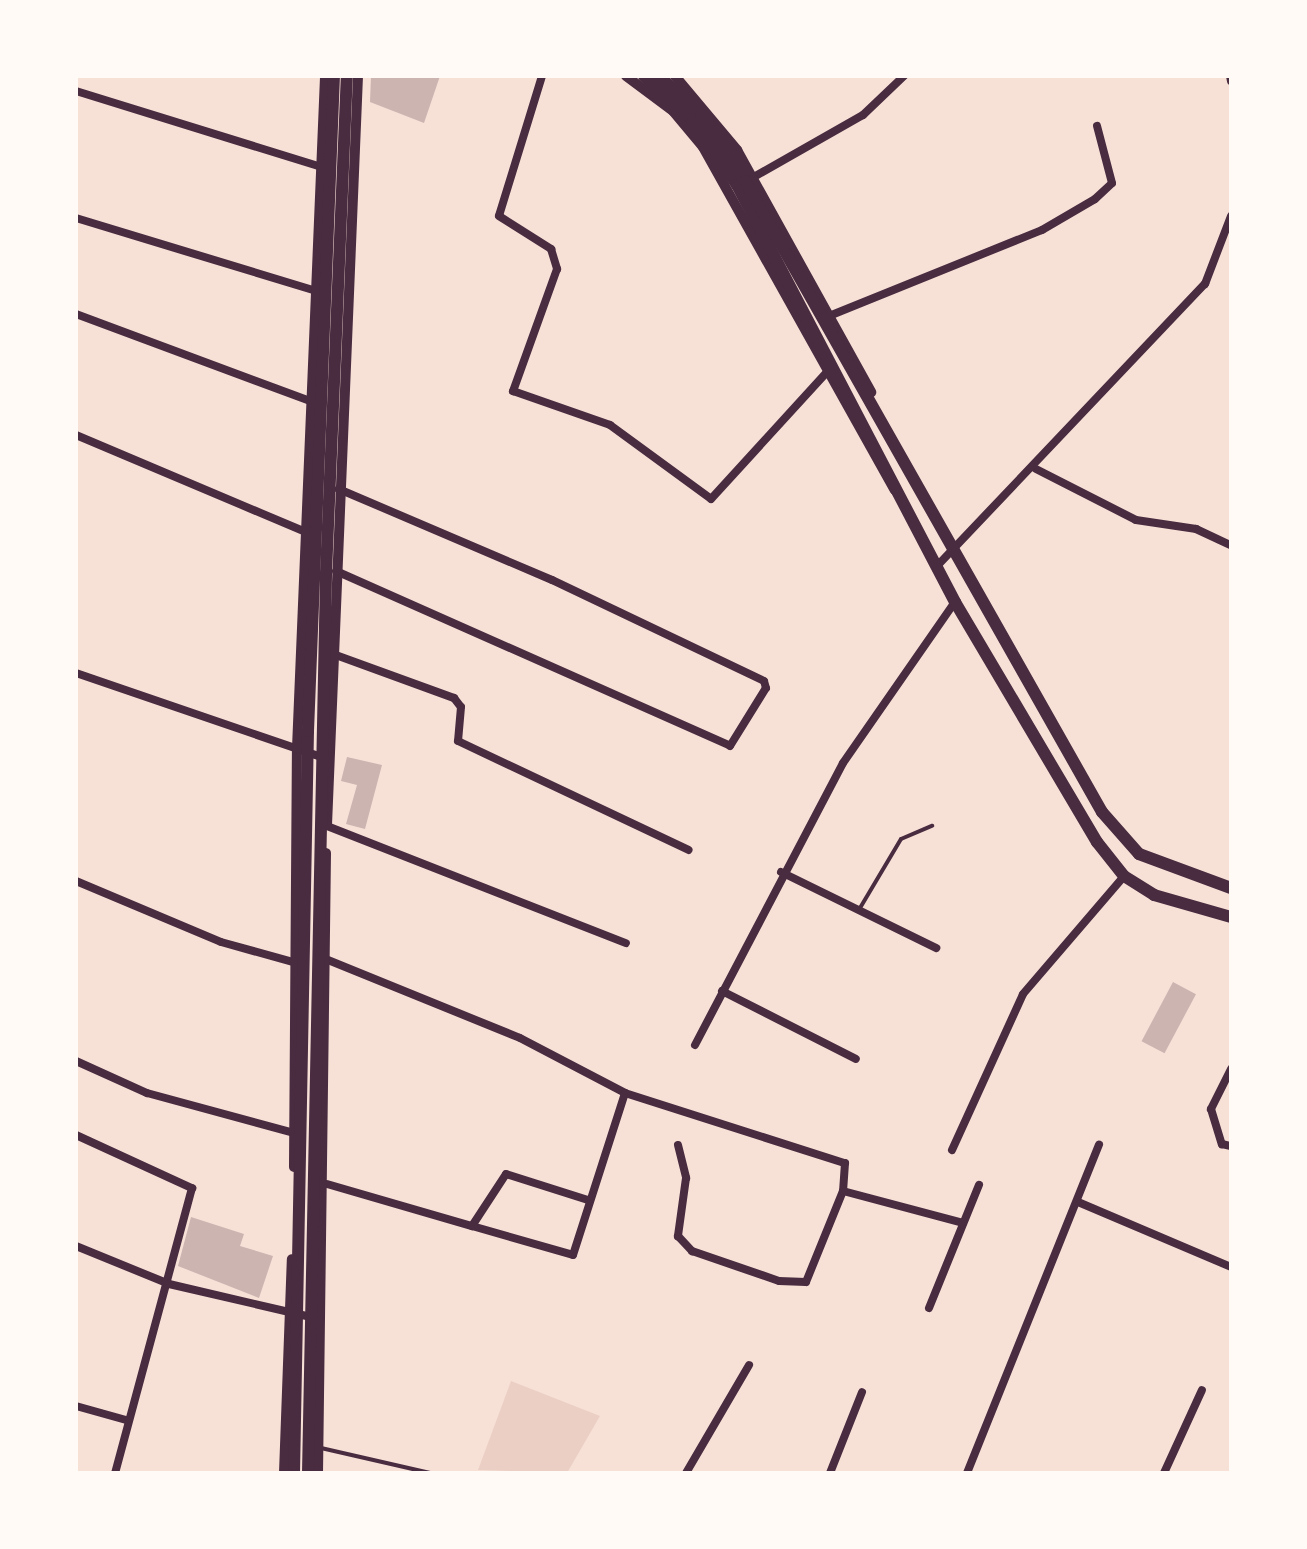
<!DOCTYPE html>
<html>
<head>
<meta charset="utf-8">
<style>
	body { margin:0 }
	#map { position:relative; width:1307px; height:1549px; overflow:hidden; background:#f7e1d7; font-family:"PT Serif",serif }
	div>[style] { position:absolute }
	[style*='--x'] { left:calc(var(--x)*1px); top:calc(var(--y)*1px); width:calc(var(--w)*1px); rotate:calc(var(--a)*1deg) }
	.green>* { inset:0; background:#ebcfc5 }
	.building>* { inset:0; background:#ccb4b1; transform-origin:0 0 }
	.service>* { height:4px; margin:-2px; padding:0 2px; transform-origin:2px; border-radius:2px; background:#4a2c40 }
	.minor>* { height:8px; margin:-4px; padding:0 4px; transform-origin:4px; border-radius:4px; background:#4a2c40 }
	.tertiary>* { height:10px; margin:-5px; padding:0 5px; transform-origin:5px; border-radius:5px; background:#4a2c40 }
	.secondary>* { height:12px; margin:-6px; padding:0 6px; transform-origin:6px; border-radius:6px; background:#4a2c40 }
	span { translate:-50% -50%; white-space:nowrap; text-align:center; line-height:1.15; -webkit-text-stroke:6px #fffaf5; paint-order:stroke }
	.frame { position:absolute; inset:0; border:78px solid #fffaf5; pointer-events:none }
</style>
</head>
<body>
<div id="map">
	<div class="green">
		<div style="clip-path:polygon(511px 1381px,600px 1416px,567px 1473px,478px 1470px)"></div>
	</div>
	<div class="building">
		<div style="clip-path:polygon(371px 76px,440px 76px,424px 123px,370px 102px)"></div>
		<div style="clip-path:polygon(347px 757px,382px 765px,365px 829px,346px 824px,357px 785px,341px 781px)"></div>
		<div style="left:1173px;top:982px;width:26px;height:67px;rotate:28deg"></div>
		<div style="clip-path:polygon(191px 1217px,244px 1234px,240px 1246px,273px 1256px,259px 1298px,178px 1266px)"></div>
	</div>
	<div class="service">
		<div style="--x:860;--y:908;--w:80;--a:-59.3"></div>
		<div style="--x:901;--y:839;--w:34;--a:-23"></div>
		<div style="--x:321;--y:1448;--w:112;--a:12.9"></div>
	</div>
	<div class="minor">
		<div style="--x:542;--y:76;--w:146;--a:107.1"></div>
		<div style="--x:499;--y:216;--w:62;--a:32.4"></div>
		<div style="--x:551;--y:249;--w:21;--a:73"></div>
		<div style="--x:557;--y:269;--w:130;--a:109.8"></div>
		<div style="--x:513;--y:391;--w:103;--a:19.3"></div>
		<div style="--x:610;--y:425;--w:125;--a:36.2"></div>
		<div style="--x:711;--y:499;--w:171;--a:-47.6"></div>
		<div style="--x:1230;--y:76;--w:5;--a:79"></div>
		<div style="--x:76;--y:91;--w:257;--a:17.2"></div>
		<div style="--x:752;--y:178;--w:128;--a:-29.6"></div>
		<div style="--x:863;--y:115;--w:57;--a:-43.6"></div>
		<div style="--x:76;--y:218;--w:252;--a:16.9"></div>
		<div style="--x:76;--y:314;--w:252;--a:20.4"></div>
		<div style="--x:829;--y:316;--w:230;--a:-22"></div>
		<div style="--x:1042;--y:230;--w:61;--a:-30.3"></div>
		<div style="--x:1095;--y:199;--w:23;--a:-43"></div>
		<div style="--x:1112;--y:183;--w:59;--a:-104.7"></div>
		<div style="--x:76;--y:435;--w:252;--a:22.9"></div>
		<div style="--x:1036;--y:469;--w:112;--a:27"></div>
		<div style="--x:1136;--y:520;--w:61;--a:8.5"></div>
		<div style="--x:1196;--y:529;--w:38;--a:25"></div>
		<div style="--x:938;--y:565;--w:388;--a:-46.5"></div>
		<div style="--x:1205;--y:284;--w:73;--a:-69.1"></div>
		<div style="--x:336;--y:571;--w:431;--a:23.9"></div>
		<div style="--x:730;--y:746;--w:68;--a:-58.2"></div>
		<div style="--x:766;--y:688;--w:7;--a:-106"></div>
		<div style="--x:764;--y:681;--w:235;--a:-154.5"></div>
		<div style="--x:552;--y:580;--w:232;--a:-156.9"></div>
		<div style="--x:333;--y:654;--w:129;--a:20"></div>
		<div style="--x:454;--y:698;--w:11;--a:52"></div>
		<div style="--x:461;--y:707;--w:34;--a:95"></div>
		<div style="--x:458;--y:741;--w:255;--a:25.3"></div>
		<div style="--x:76;--y:673;--w:262;--a:18.9"></div>
		<div style="--x:327;--y:826;--w:321;--a:21.4"></div>
		<div style="--x:781;--y:872;--w:173;--a:26.1"></div>
		<div style="--x:76;--y:881;--w:157;--a:22.8"></div>
		<div style="--x:221;--y:942;--w:78;--a:15.6"></div>
		<div style="--x:328;--y:960;--w:207;--a:22.1"></div>
		<div style="--x:520;--y:1038;--w:119;--a:27.6"></div>
		<div style="--x:722;--y:991;--w:150;--a:26.9"></div>
		<div style="--x:695;--y:1045;--w:318;--a:-62.3"></div>
		<div style="--x:843;--y:763;--w:196;--a:-55.2"></div>
		<div style="--x:76;--y:1061;--w:78;--a:24.3"></div>
		<div style="--x:147;--y:1093;--w:152;--a:15.2"></div>
		<div style="--x:1231;--y:1069;--w:45;--a:116.6"></div>
		<div style="--x:1211;--y:1109;--w:37;--a:73"></div>
		<div style="--x:1222;--y:1144;--w:9;--a:13"></div>
		<div style="--x:76;--y:1135;--w:128;--a:24.6"></div>
		<div style="--x:192;--y:1188;--w:295;--a:105.1"></div>
		<div style="--x:678;--y:1145;--w:34;--a:76"></div>
		<div style="--x:686;--y:1178;--w:59;--a:97.9"></div>
		<div style="--x:678;--y:1236;--w:21;--a:47"></div>
		<div style="--x:692;--y:1251;--w:92;--a:19"></div>
		<div style="--x:779;--y:1281;--w:27;--a:2"></div>
		<div style="--x:806;--y:1282;--w:98;--a:-67.9"></div>
		<div style="--x:843;--y:1191;--w:124;--a:14.9"></div>
		<div style="--x:952;--y:1150;--w:171;--a:-65.5"></div>
		<div style="--x:1023;--y:994;--w:155;--a:-49.4"></div>
		<div style="--x:327;--y:1184;--w:151;--a:16.2"></div>
		<div style="--x:472;--y:1226;--w:62;--a:-56.8"></div>
		<div style="--x:506;--y:1174;--w:86;--a:17.6"></div>
		<div style="--x:1078;--y:1202;--w:166;--a:23"></div>
		<div style="--x:472;--y:1226;--w:105;--a:16"></div>
		<div style="--x:573;--y:1255;--w:170;--a:-72.2"></div>
		<div style="--x:625;--y:1093;--w:231;--a:17.7"></div>
		<div style="--x:845;--y:1163;--w:28;--a:94"></div>
		<div style="--x:76;--y:1246;--w:100;--a:22.2"></div>
		<div style="--x:169;--y:1284;--w:150;--a:13.1"></div>
		<div style="--x:929;--y:1308;--w:133;--a:-67.9"></div>
		<div style="--x:76;--y:1406;--w:52;--a:15.6"></div>
		<div style="--x:686;--y:1473;--w:125;--a:-59.7"></div>
		<div style="--x:830;--y:1473;--w:87;--a:-68.4"></div>
		<div style="--x:967;--y:1473;--w:354;--a:-68.1"></div>
		<div style="--x:1164;--y:1473;--w:91;--a:-65.4"></div>
	</div>
	<div class="tertiary">
		<div style="--x:626;--y:76;--w:59;--a:36.7"></div>
		<div style="--x:673;--y:111;--w:47;--a:50.2"></div>
		<div style="--x:703;--y:147;--w:393;--a:60.8"></div>
		<div style="--x:675;--y:76;--w:97;--a:50"></div>
		<div style="--x:737;--y:150;--w:277;--a:61"></div>
		<div style="--x:327;--y:825;--w:750;--a:-87.63"></div>
		<div style="--x:294;--y:1167;--w:419;--a:-89.6"></div>
		<div style="--x:297;--y:748;--w:673;--a:-87.61"></div>
		<div style="--x:284;--y:1473;--w:214;--a:-87.9"></div>
		<div style="--x:318;--y:1473;--w:620;--a:-89.26"></div>
	</div>
	<div class="secondary">
		<div style="--x:644;--y:76;--w:64;--a:41.9"></div>
		<div style="--x:692;--y:119;--w:80;--a:55.7"></div>
		<div style="--x:737;--y:185;--w:471;--a:62.4"></div>
		<div style="--x:955;--y:602;--w:279;--a:59.4"></div>
		<div style="--x:1097;--y:842;--w:43;--a:51.5"></div>
		<div style="--x:1124;--y:876;--w:36;--a:32"></div>
		<div style="--x:1154;--y:895;--w:80;--a:15.9"></div>
		<div style="--x:659;--y:76;--w:57;--a:42.9"></div>
		<div style="--x:701;--y:115;--w:79;--a:56.3"></div>
		<div style="--x:745;--y:181;--w:725;--a:60.5"></div>
		<div style="--x:1102;--y:812;--w:56;--a:48.6"></div>
		<div style="--x:1139;--y:854;--w:98;--a:20.3"></div>
		<div style="--x:294;--y:1473;--w:742;--a:-88.92"></div>
		<div style="--x:308;--y:731;--w:656;--a:-87.73"></div>
		<div style="--x:308;--y:1473;--w:900;--a:-88.85"></div>
		<div style="--x:326;--y:573;--w:497;--a:-87.6"></div>
	</div>
	<div class="frame"></div>
</div>
</body>
</html>
